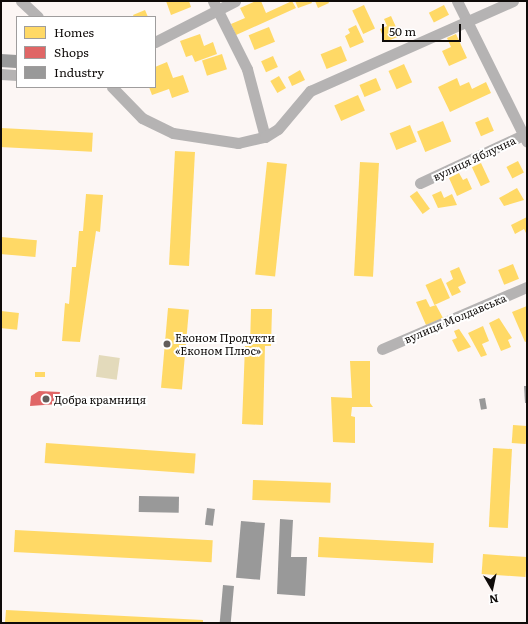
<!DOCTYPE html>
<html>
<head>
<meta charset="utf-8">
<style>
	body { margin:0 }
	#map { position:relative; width:528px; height:624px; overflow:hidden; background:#fcf6f4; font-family:Literata,serif }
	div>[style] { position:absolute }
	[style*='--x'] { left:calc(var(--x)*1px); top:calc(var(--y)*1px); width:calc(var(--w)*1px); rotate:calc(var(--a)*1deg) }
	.green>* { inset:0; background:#e3dabb; transform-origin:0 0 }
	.homes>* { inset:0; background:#ffd966; transform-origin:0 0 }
	.shops>* { inset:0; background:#e06666 }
	.industry>* { inset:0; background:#999; transform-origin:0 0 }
	.minor>* { height:11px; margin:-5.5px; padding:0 5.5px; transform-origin:5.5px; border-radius:5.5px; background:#b5b3b3 }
	.dots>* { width:11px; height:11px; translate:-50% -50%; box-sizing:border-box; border:2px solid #fff; border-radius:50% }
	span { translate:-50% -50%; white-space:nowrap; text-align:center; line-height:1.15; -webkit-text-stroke:4px #fff; paint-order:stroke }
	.street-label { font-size:11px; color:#0f0b09 }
	.poi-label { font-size:11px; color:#0f0b09 }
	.left { translate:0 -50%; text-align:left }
	.frame { position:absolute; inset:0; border:2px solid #0f0b09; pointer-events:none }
	.legend { position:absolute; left:16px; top:16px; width:140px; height:72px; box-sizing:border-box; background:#fff; border:1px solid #9f9d9d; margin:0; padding:5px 7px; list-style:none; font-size:12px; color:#0f0b09 }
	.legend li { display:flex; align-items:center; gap:8px; height:20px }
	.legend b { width:20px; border:1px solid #9f9d9d }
	.north { position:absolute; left:472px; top:568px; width:40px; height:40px; -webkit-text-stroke:3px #fff; paint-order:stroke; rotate:171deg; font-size:11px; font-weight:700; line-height:16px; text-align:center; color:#0f0b09 }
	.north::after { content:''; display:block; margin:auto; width:14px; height:18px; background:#0f0b09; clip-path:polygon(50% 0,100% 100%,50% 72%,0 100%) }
	.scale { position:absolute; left:382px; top:24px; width:79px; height:18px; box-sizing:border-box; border:2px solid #0f0b09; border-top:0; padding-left:5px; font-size:12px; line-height:14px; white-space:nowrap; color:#0f0b09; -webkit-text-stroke:3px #fff; paint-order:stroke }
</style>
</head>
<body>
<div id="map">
	<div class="green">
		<div style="left:99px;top:355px;width:21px;height:22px;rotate:8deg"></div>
	</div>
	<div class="homes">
		<div style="clip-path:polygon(166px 1px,189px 1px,191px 7px,171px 15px)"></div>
		<div style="clip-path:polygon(256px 1px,261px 1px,266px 13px,292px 1px,296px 8px,236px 35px,231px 24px,245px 18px,240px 8px)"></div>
		<div style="clip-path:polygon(295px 1px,311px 1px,312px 3px,298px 8px)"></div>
		<div style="clip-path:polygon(315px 1px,328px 1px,329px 3px,318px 8px)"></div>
		<div style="left:364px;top:5px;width:26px;height:13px;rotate:65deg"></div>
		<div style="left:444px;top:5px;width:11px;height:17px;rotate:63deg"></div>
		<div style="clip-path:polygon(145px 10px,148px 17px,134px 17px,133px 15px)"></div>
		<div style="clip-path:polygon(391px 16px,400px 36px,385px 42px,380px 29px,387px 26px,384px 19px)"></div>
		<div style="clip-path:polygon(356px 25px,364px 42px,350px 48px,345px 36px,350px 33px,348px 29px)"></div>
		<div style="left:269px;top:27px;width:16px;height:22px;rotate:68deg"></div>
		<div style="clip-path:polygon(200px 34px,204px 46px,213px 42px,217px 54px,195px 62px,192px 55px,186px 57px,180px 41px)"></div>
		<div style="clip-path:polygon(456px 34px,467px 58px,449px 66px,442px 51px,451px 47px,447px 38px)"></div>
		<div style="left:341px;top:46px;width:16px;height:22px;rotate:68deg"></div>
		<div style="left:222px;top:54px;width:16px;height:21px;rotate:72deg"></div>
		<div style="left:273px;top:56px;width:12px;height:13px;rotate:66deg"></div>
		<div style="clip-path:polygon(167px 62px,173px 78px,183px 75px,189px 92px,172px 98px,169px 89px,152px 95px,149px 87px,155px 87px,155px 67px)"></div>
		<div style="left:404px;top:64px;width:20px;height:17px;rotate:66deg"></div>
		<div style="clip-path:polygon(300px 70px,305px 80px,292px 86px,288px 77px)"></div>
		<div style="left:279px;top:76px;width:14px;height:10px;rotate:60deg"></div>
		<div style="left:376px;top:78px;width:13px;height:18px;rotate:67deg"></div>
		<div style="clip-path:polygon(457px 78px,460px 86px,469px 82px,472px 89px,486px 82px,491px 93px,450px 112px,438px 87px)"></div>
		<div style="left:358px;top:95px;width:17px;height:26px;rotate:66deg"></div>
		<div style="left:488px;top:117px;width:15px;height:14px;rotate:67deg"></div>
		<div style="left:443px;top:121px;width:22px;height:28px;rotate:68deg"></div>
		<div style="left:410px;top:125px;width:18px;height:22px;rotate:68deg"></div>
		<div style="left:1px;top:128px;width:92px;height:19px;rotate:3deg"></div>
		<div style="left:175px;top:151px;width:20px;height:114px;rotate:3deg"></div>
		<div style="left:518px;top:161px;width:13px;height:13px;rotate:63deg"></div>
		<div style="left:267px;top:162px;width:20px;height:113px;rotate:6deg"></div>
		<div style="left:360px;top:162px;width:19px;height:114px;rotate:3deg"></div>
		<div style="left:481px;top:163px;width:21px;height:10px;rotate:65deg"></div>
		<div style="clip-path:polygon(459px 173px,463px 180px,467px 178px,472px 189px,457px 196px,449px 178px)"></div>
		<div style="clip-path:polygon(517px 188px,524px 200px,504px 206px,499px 198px)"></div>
		<div style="left:417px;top:191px;width:22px;height:9px;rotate:54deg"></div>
		<div style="clip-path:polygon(441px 191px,444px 198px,452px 194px,457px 205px,438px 208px,432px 195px)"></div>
		<div style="clip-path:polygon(86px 194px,103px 195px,100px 232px,96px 231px,80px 342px,62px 341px,65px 303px,69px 304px,72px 267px,76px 267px,79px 231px,83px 231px)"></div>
		<div style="clip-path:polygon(527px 217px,527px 235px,524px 229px,515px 234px,511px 225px)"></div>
		<div style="left:1px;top:237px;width:36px;height:17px;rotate:5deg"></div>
		<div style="left:513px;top:264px;width:16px;height:16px;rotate:68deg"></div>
		<div style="clip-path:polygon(459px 267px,466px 283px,458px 287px,461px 292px,452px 296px,446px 283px,453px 279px,450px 271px)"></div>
		<div style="left:441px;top:278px;width:22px;height:17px;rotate:66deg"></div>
		<div style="clip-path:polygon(426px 299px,430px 307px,436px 305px,443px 318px,426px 325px,416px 302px)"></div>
		<div style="clip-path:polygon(527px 306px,527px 341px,525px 342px,512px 312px)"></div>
		<div style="left:168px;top:308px;width:21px;height:80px;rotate:5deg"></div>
		<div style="clip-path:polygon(251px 309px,272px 309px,271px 346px,265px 346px,263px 425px,242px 424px,245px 346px,250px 346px)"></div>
		<div style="left:1px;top:311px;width:18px;height:17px;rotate:6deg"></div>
		<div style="clip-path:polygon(499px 318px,512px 338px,508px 340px,511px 347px,501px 351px,489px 323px)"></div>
		<div style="clip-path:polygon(483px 326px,489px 341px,482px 344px,487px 355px,481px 357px,468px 333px)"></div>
		<div style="clip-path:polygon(459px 329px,471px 347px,458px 352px,452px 340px,457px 338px,454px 331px)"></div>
		<div style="clip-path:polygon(350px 361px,370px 361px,370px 403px,373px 407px,352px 407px,351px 416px,355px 417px,355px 443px,333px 442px,331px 397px,352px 398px)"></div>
		<div style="left:35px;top:372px;width:10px;height:5px"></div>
		<div style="left:513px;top:425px;width:14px;height:18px;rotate:4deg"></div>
		<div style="left:46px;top:443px;width:150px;height:20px;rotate:4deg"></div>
		<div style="left:493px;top:448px;width:19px;height:79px;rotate:3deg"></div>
		<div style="left:253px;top:480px;width:78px;height:20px;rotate:2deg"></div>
		<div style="left:15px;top:530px;width:198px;height:22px;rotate:3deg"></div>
		<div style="left:319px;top:537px;width:115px;height:20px;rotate:3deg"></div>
		<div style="left:483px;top:554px;width:44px;height:20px;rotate:4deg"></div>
		<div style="clip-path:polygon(6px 610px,203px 620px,203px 623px,5px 623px)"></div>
	</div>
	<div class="shops">
		<div style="clip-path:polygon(39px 391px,60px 392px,58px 404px,30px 406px,31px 396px)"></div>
	</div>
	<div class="industry">
		<div style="left:1px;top:54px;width:16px;height:13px;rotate:4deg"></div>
		<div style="clip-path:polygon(524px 386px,527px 386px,527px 403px,525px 403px)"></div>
		<div style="left:485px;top:398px;width:11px;height:6px;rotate:80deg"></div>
		<div style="left:139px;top:496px;width:40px;height:16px;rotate:1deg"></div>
		<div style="left:207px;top:508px;width:8px;height:17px;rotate:7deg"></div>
		<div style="clip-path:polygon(280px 519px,293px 520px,291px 557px,307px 557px,305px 596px,277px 594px)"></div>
		<div style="left:241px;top:521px;width:24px;height:57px;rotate:5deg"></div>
		<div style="left:223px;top:585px;width:11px;height:38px;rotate:5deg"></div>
	</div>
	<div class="minor">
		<div style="--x:21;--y:1;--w:23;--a:43"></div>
		<div style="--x:213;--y:1;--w:76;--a:63.4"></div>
		<div style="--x:247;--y:69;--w:70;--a:75.2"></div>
		<div style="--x:457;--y:1;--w:157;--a:63.6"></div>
		<div style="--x:155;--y:42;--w:90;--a:-27.1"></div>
		<div style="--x:1;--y:74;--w:16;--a:4"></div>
		<div style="--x:112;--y:87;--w:43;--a:45.9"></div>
		<div style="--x:142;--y:118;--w:34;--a:26"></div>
		<div style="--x:173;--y:133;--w:66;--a:8.7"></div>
		<div style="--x:238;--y:143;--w:28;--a:-13"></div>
		<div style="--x:265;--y:137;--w:15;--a:-32"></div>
		<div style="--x:278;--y:129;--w:50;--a:-49.9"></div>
		<div style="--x:310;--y:91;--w:222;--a:-23.9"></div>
		<div style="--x:420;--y:183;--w:118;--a:-25"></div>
		<div style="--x:382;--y:349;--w:158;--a:-23.2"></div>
	</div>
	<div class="dots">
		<div style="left:167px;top:344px;background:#625d5b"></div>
		<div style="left:46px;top:399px;background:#625d5b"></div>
	</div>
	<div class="street-label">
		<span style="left:474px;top:158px;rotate:-25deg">вулиця Яблучна</span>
		<span style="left:455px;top:318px;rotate:-23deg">вулиця Молдавська</span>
	</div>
	<div class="poi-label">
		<span class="left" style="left:175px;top:344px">Економ Продукти<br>«Економ Плюс»</span>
		<span class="left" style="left:54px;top:399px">Добра крамниця</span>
	</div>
	<div class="frame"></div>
	<ul class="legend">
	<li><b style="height:11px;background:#ffd966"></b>Homes</li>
	<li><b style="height:11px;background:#e06666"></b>Shops</li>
	<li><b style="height:11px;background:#999"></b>Industry</li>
	</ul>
	<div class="north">N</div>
	<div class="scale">50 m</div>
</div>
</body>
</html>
